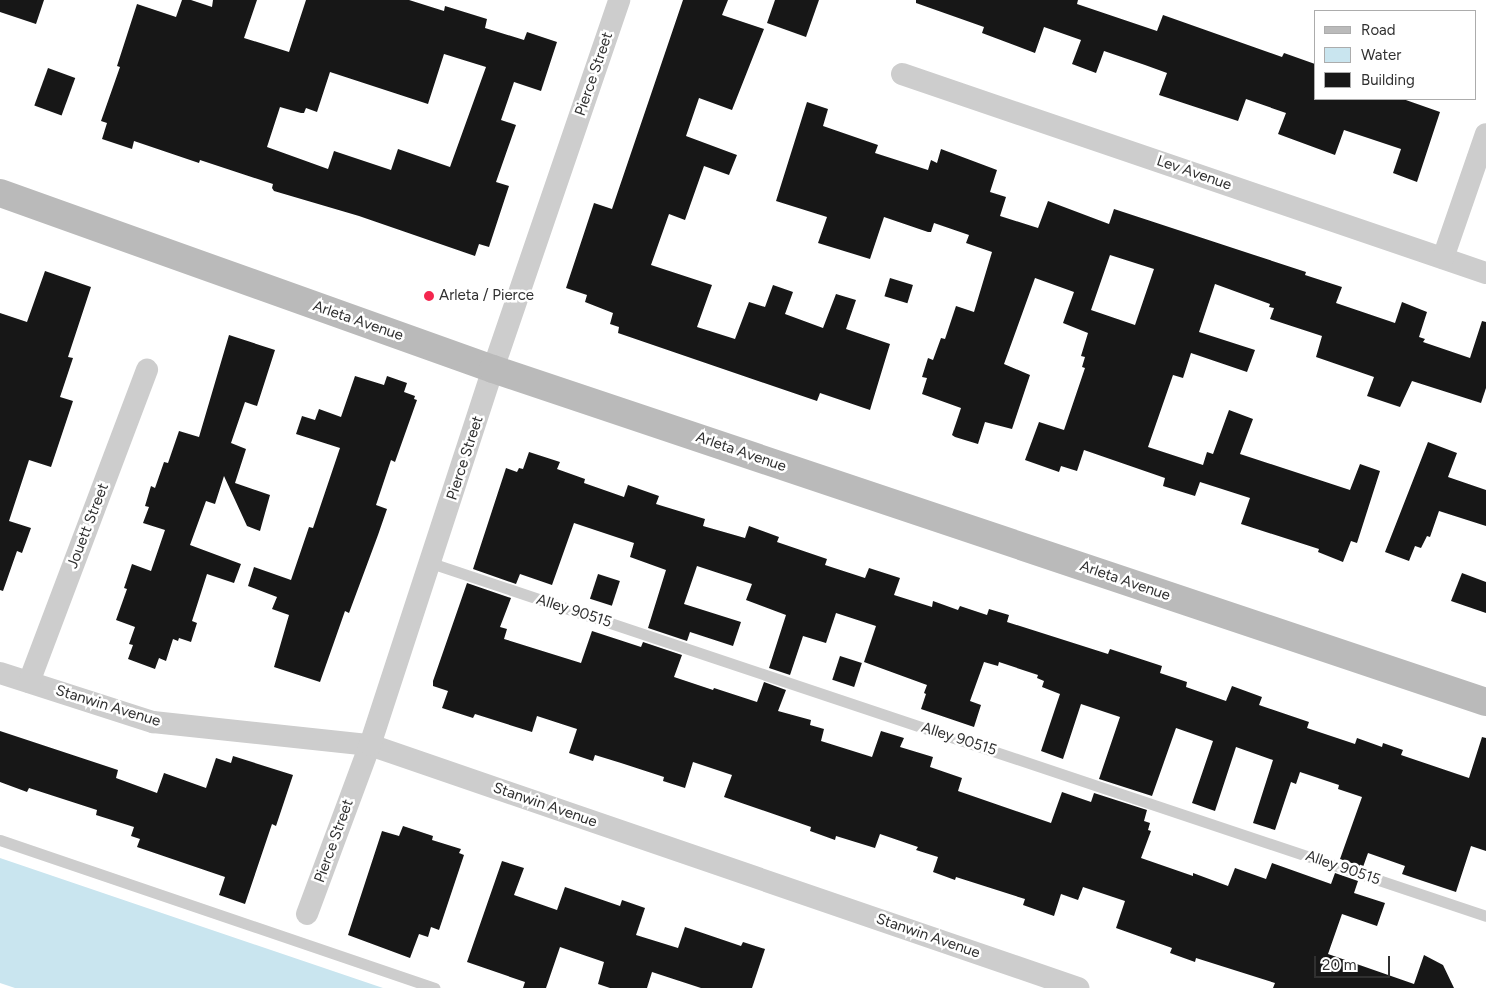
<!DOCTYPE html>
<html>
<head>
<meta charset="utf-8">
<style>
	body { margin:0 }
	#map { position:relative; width:1486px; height:988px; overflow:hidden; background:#fff; font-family:Figtree,sans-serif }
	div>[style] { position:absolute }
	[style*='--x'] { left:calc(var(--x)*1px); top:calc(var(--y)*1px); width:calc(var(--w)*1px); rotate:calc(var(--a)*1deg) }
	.water>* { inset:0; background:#c9e5ef }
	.building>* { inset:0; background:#171717; transform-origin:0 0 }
	.lane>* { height:11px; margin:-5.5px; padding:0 5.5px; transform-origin:5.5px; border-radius:5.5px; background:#cdcdcd }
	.street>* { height:22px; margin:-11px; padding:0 11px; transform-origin:11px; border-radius:11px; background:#cdcdcd }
	.secondary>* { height:28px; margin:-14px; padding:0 14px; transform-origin:14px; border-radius:14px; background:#bababa }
	.dots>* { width:14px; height:14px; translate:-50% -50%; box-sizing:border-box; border:2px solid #fff; border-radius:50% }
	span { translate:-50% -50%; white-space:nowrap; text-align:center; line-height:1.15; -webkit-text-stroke:5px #fff; paint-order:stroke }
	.street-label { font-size:15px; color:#303030 }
	.poi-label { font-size:15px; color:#303030 }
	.left { translate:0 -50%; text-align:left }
	.legend { position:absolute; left:1314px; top:10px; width:162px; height:90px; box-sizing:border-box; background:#fff; border:1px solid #acacac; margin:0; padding:6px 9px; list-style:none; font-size:15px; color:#303030 }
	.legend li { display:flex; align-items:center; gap:10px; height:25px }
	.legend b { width:25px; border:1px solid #acacac }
	.scale { position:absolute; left:1314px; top:956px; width:76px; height:22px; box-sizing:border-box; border:2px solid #303030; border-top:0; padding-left:6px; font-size:15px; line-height:18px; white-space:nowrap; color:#303030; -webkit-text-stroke:4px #fff; paint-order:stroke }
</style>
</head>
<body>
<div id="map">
	<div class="water">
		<div style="clip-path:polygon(0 858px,271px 950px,383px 988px,15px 988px,0 983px)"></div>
	</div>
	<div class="building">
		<div style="clip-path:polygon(0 0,44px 0,36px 24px,0 12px)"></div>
		<div style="clip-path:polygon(evenodd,182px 0,191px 0,212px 7px,213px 0,257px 0,244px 38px,289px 52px,306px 0,409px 0,444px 11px,445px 6px,487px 19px,485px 28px,524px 40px,527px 32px,557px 42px,541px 91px,514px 82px,501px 120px,516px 125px,496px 182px,509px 186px,489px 247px,479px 244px,475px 256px,359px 216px,274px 191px,272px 188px,273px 184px,200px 160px,199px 163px,134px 141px,132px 149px,102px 139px,107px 123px,101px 121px,120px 67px,117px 66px,137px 4px,176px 17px,182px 0,444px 54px,486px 67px,450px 167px,398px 149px,391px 170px,334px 151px,328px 169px,267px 147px,280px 107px,301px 113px,304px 113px,306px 108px,317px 112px,330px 72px,428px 104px,444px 54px)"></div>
		<div style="clip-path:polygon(683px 0,728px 0,722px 15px,764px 29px,732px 110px,699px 98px,686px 136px,737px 155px,729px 175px,704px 166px,685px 220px,669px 214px,651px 265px,712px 285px,697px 327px,735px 339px,749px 302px,765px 307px,773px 285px,793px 292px,785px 314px,823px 328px,836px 294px,856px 300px,846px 329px,890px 344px,870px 410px,820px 393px,817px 401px,618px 333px,619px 327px,610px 324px,613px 313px,585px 302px,587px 295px,566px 288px,594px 203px,612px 209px)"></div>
		<div style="clip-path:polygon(775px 0,819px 0,806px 37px,767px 23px)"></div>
		<div style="clip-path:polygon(916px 0,1078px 0,1077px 4px,1157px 31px,1163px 15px,1282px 57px,1284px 53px,1315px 64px,1315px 99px,1403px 99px,1440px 112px,1417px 182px,1393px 173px,1401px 149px,1344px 130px,1335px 155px,1278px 134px,1286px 113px,1246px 99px,1238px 121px,1159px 95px,1167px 73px,1145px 65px,1104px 51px,1096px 73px,1072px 64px,1081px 40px,1044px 27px,1035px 53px,982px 33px,984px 27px,916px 3px)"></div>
		<div style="left:48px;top:68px;width:29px;height:40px;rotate:20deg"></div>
		<div style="clip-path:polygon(evenodd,807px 102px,828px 109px,823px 126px,878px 145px,875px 153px,928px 170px,931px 160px,937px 163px,941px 149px,997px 170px,990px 192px,1006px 197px,1000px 216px,1038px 228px,1048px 201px,1109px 224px,1114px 209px,1306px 272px,1305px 275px,1342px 287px,1336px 303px,1395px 323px,1402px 302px,1427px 312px,1419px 337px,1425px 339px,1423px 342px,1470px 358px,1482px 321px,1486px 322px,1486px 388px,1481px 403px,1412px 381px,1400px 407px,1367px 396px,1374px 377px,1316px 357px,1322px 336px,1270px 319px,1274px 308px,1269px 307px,1270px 304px,1215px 284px,1199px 332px,1255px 350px,1247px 372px,1191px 353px,1183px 378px,1173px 375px,1148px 447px,1203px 465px,1207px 452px,1213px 454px,1229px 410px,1253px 419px,1240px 454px,1350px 490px,1360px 464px,1380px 471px,1357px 543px,1351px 541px,1343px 562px,1318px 552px,1319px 549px,1241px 524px,1250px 498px,1200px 482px,1195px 496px,1163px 486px,1165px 478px,1084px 450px,1077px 471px,1061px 466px,1059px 472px,1025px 460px,1039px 422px,1064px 430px,1085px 368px,1082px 367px,1085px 357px,1081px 356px,1088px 333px,1063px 323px,1074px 292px,1035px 278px,1004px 364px,1030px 375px,1012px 429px,985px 422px,978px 444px,955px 437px,952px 435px,961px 408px,922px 394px,927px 378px,922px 377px,928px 358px,933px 360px,941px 338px,945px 339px,956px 306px,974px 312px,992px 252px,966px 243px,969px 235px,934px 223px,931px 232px,928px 232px,884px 217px,870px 259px,818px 243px,827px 217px,776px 201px,807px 102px,1110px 255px,1154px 269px,1135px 325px,1091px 310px,1110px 255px)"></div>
		<div style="clip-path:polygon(45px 271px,91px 287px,68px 357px,73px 358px,60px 397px,73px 401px,51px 467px,29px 460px,9px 521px,31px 528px,22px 553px,17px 551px,3px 591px,0 590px,0 313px,27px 322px)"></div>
		<div style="left:890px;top:278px;width:24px;height:19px;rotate:17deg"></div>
		<div style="clip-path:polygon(229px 335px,275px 350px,257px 406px,245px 402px,231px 443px,246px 449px,235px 483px,270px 495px,260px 531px,247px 526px,224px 476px,215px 504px,206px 501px,190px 545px,241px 564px,234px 583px,207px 574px,192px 621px,197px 623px,191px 642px,179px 638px,178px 641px,173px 639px,166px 661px,159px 658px,155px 669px,128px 659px,133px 645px,129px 644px,135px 627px,116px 620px,127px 589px,124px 588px,132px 564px,151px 571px,165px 530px,143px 523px,149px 507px,145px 506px,151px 486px,155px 488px,164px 462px,168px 463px,179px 431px,199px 437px)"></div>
		<div style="clip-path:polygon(355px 376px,384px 385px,387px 376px,407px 383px,404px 392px,415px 396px,414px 399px,417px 400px,395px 462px,391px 460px,376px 505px,387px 509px,378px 535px,349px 613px,345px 611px,320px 682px,274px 667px,289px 615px,272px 609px,277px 597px,248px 586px,254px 567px,291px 580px,309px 527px,313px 528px,340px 448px,296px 434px,302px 416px,315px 420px,319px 409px,341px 417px)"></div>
		<div style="clip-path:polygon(1428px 442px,1457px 453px,1448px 477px,1486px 490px,1486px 526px,1439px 511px,1430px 537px,1427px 536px,1421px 548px,1415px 546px,1409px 561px,1385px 552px)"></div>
		<div style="clip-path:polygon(529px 452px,560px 462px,557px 469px,585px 479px,584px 483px,624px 497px,628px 485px,659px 496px,656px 504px,705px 519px,703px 526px,745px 538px,749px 526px,779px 537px,777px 542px,827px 559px,825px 565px,865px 578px,869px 568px,900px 578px,894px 595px,932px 607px,933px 601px,958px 610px,960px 606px,987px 615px,989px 609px,1009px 615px,1007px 622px,1108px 654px,1110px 649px,1162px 666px,1160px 673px,1187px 682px,1186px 687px,1226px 701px,1232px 686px,1262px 697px,1259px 705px,1309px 722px,1307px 728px,1355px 744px,1357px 738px,1382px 747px,1383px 743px,1403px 750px,1401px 755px,1469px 778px,1482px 737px,1486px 738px,1486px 851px,1471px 846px,1456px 892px,1402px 874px,1405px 866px,1368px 853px,1363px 867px,1340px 859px,1362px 797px,1338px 789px,1339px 785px,1300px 772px,1296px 784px,1291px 782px,1275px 830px,1253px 823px,1273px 760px,1236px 747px,1215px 811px,1192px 803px,1213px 741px,1176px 728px,1152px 796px,1099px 779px,1120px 717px,1081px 704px,1063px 759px,1041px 751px,1060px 694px,1042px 687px,1044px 681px,1037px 678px,1038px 675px,999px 662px,998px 666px,984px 662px,970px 701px,981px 705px,974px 727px,921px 709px,926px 694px,924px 693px,927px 685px,864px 662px,876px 626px,836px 613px,826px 643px,803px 636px,790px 675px,769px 668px,786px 615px,746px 600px,752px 584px,697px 566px,684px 604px,741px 622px,733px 646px,690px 632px,687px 641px,648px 628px,666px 570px,630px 557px,634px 543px,574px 523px,552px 585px,520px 574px,516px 584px,473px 569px,506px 468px,517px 472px,519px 468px,523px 469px)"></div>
		<div style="clip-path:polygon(1462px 573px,1486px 582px,1486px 613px,1451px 601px)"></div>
		<div style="left:598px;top:574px;width:23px;height:26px;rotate:18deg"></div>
		<div style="clip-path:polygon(467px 583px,511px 598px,500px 627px,507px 629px,504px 639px,581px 663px,592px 631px,641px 647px,643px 642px,682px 655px,674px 677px,713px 690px,714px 688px,757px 702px,764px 682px,786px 690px,778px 711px,811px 720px,810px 725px,824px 729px,821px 741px,872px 757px,881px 731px,904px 738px,900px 747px,933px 757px,930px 767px,962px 778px,958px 791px,1051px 823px,1062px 792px,1091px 802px,1094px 793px,1147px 810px,1144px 821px,1150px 823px,1148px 830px,1151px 831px,1141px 858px,1193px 876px,1193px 873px,1228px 886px,1235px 868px,1266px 879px,1272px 863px,1331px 884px,1335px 873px,1358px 881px,1354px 893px,1385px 903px,1377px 926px,1342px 914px,1328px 954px,1414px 984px,1424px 955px,1443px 965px,1454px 988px,1273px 988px,1275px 983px,1196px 958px,1195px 962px,1170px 953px,1172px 948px,1116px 928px,1125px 901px,1083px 887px,1078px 900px,1061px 894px,1054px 916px,1023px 905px,1025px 899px,956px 877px,955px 880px,933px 872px,938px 857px,916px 850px,918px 847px,880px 834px,875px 848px,836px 836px,835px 840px,810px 831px,811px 827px,724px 797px,732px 775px,693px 762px,685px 788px,663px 781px,664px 777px,621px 763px,595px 755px,593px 761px,569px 753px,577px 729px,537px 716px,532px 732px,475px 714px,473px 718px,442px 708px,448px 691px,433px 686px,433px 681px)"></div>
		<div style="left:840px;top:656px;width:23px;height:25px;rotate:18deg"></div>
		<div style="clip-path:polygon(0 731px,118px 770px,116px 778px,157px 793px,164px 773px,206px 788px,216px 758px,231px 763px,233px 756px,293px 775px,276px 826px,272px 824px,245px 904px,219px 895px,225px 877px,137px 847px,140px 839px,131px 836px,134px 827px,96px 815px,97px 810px,29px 788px,27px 792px,0 782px)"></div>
		<div style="clip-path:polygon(403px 826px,433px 836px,432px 840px,461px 849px,459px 853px,464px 855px,439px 930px,431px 927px,428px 937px,419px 934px,410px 958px,348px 935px,382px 831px,399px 836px)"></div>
		<div style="clip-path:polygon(502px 861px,524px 868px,514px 895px,557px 910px,565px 887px,620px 906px,622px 900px,645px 908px,636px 935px,678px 948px,685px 927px,741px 946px,743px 942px,765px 949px,752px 988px,701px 988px,652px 972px,647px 988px,610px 988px,598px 984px,604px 962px,560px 947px,546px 988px,523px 988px,525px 982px,467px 962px)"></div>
	</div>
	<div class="lane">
		<div style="--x:431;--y:563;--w:1112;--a:18.5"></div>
		<div style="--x:0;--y:840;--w:459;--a:18.8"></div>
	</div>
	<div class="street">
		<div style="--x:902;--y:74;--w:617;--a:18.82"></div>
		<div style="--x:1443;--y:258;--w:131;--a:-70.9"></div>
		<div style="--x:0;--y:673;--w:161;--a:17.8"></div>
		<div style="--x:153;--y:722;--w:218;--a:6.1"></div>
		<div style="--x:370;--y:745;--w:749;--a:18.94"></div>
		<div style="--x:29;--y:682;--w:334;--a:-69.3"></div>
		<div style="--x:307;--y:914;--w:180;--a:-69.6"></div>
		<div style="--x:370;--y:745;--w:396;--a:-71.9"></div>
		<div style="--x:493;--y:369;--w:390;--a:-71.1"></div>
	</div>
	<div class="secondary">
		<div style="--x:0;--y:193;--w:523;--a:19.65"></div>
		<div style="--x:493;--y:369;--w:1047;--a:18.54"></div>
	</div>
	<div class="dots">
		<div style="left:429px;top:296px;background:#f4264e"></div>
	</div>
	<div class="street-label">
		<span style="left:594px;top:74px;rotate:-71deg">Pierce Street</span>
		<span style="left:1194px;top:173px;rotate:19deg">Lev Avenue</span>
		<span style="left:358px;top:321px;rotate:19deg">Arleta Avenue</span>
		<span style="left:741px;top:452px;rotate:19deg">Arleta Avenue</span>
		<span style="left:465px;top:458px;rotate:-72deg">Pierce Street</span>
		<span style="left:88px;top:526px;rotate:-69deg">Jouett Street</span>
		<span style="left:1125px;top:581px;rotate:19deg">Arleta Avenue</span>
		<span style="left:574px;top:611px;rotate:18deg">Alley 90515</span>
		<span style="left:108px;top:706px;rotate:17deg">Stanwin Avenue</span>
		<span style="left:959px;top:739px;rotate:18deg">Alley 90515</span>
		<span style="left:545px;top:805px;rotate:19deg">Stanwin Avenue</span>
		<span style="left:334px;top:841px;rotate:-70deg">Pierce Street</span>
		<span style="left:1343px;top:868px;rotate:19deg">Alley 90515</span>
		<span style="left:928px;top:936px;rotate:19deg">Stanwin Avenue</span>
	</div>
	<div class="poi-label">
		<span class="left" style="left:439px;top:296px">Arleta / Pierce</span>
	</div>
	<ul class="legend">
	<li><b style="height:6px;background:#bababa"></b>Road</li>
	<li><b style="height:14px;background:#c9e5ef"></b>Water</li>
	<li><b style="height:14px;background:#171717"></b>Building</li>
	</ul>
	<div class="scale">20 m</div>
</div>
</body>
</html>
